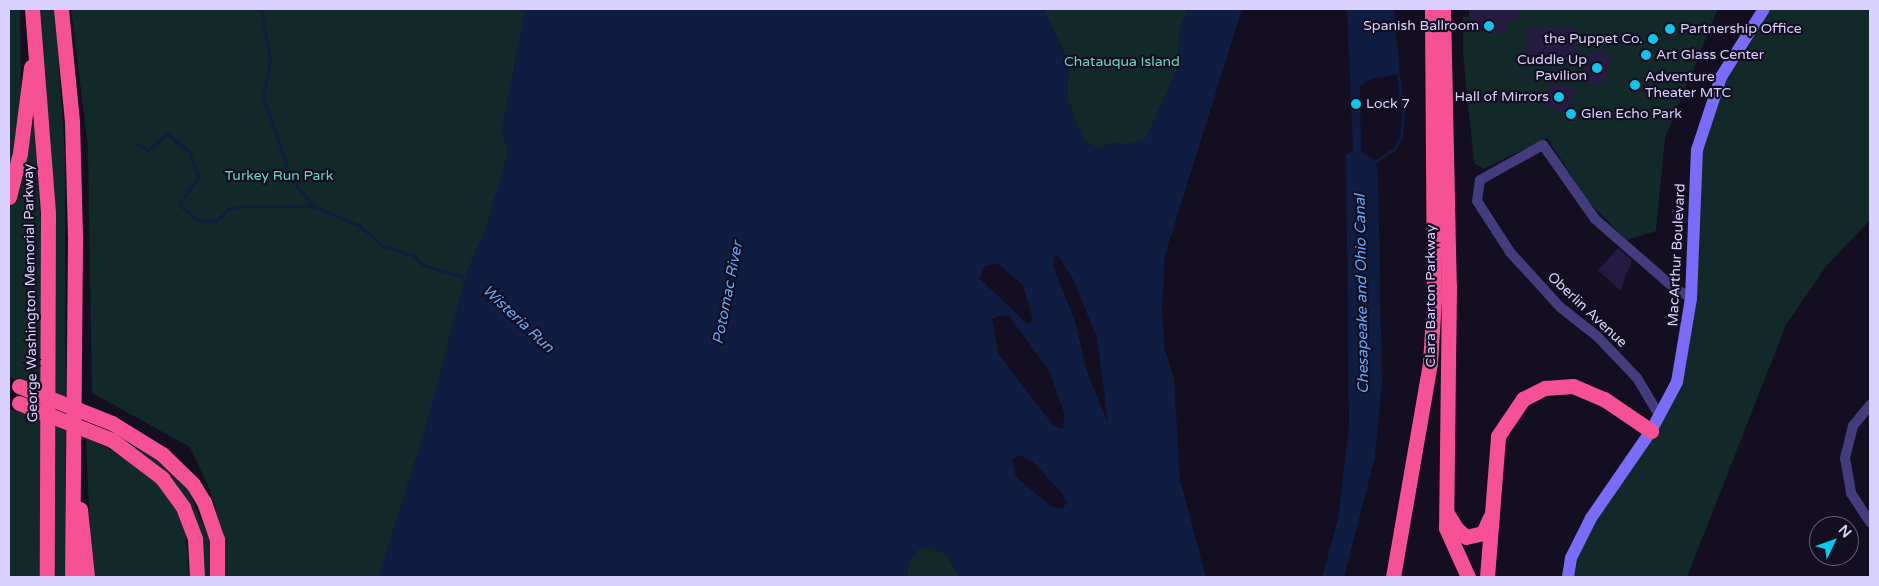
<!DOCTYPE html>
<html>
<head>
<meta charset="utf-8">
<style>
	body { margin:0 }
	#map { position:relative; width:1879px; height:586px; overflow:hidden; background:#130e20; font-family:"Varela Round",sans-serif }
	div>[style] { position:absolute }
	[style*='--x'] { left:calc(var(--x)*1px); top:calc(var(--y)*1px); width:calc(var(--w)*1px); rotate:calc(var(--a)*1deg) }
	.green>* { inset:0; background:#12292a }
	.water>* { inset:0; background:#0e1d40 }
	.stream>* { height:3px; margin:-1.5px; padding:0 1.5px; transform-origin:1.5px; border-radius:1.5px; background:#0e1d40 }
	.building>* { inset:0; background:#251b40; transform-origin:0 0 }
	.street>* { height:10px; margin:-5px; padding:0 5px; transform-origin:5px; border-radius:5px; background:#433c7d }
	.secondary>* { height:12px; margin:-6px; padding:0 6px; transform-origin:6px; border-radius:6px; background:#7a6cf8 }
	.highway>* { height:15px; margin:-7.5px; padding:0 7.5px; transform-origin:7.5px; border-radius:7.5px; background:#f65194 }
	.highway-bridge>* { height:15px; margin:-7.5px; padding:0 7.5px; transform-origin:7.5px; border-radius:7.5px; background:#f65194 }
	.dots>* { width:14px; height:14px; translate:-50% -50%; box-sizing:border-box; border:2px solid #130e20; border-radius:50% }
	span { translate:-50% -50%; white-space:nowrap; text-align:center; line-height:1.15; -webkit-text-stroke:4.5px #130e20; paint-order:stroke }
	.poi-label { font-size:14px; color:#d8d0fd }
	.right { translate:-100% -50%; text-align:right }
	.left { translate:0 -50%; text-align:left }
	.park-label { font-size:14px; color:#60d9c3 }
	.street-label { font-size:14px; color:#d8d0fd }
	.water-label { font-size:15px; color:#63a8f7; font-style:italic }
	.frame { position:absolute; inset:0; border:10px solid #d8d0fd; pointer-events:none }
	.north { position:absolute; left:1809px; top:516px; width:50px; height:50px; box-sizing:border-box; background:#130e20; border:1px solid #625c78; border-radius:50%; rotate:48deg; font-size:14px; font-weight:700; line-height:20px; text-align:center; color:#d8d0fd }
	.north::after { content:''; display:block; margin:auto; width:18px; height:22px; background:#0cc6ed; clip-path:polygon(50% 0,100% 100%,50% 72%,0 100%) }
</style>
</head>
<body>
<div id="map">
	<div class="green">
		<div style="clip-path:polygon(9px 9px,20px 9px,21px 96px,9px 178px)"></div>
		<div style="clip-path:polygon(37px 9px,55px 9px,65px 154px,66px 577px,53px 577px,54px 189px)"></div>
		<div style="clip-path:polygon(71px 9px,525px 9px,502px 133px,509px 151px,487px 225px,467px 272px,427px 423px,379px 577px,224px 577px,220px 526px,210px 490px,190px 447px,92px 393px,88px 147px)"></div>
		<div style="clip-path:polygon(1043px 9px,1189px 9px,1181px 27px,1176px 71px,1146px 139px,1124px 145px,1113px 143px,1098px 149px,1083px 140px,1067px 98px,1069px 63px)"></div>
		<div style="clip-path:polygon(1469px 9px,1718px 9px,1665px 138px,1656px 231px,1626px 240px,1588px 201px,1547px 138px,1483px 169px,1474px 163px,1463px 53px,1463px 17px,1469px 17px)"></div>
		<div style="clip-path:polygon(1764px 9px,1870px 9px,1870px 220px,1827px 265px,1786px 325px,1687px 577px,1568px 577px,1571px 558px,1677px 382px,1697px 150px,1710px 102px)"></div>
		<div style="clip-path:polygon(34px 121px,42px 242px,45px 387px,9px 377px,9px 213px)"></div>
		<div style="clip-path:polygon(9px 409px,44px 420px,40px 577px,9px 577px)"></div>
		<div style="clip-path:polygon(106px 429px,154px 455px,187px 487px,210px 541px,210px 577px,200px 577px,198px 537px,133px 448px)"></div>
		<div style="clip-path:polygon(86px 438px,116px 452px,150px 475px,167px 495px,185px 525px,189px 577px,92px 577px)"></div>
		<div style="clip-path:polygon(930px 547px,946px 554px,960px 577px,907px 577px,909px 563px,918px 549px)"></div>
	</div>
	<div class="water">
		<div style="clip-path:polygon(evenodd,525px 9px,1043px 9px,1069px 64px,1067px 98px,1083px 140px,1098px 149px,1113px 143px,1125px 145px,1146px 138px,1176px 71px,1181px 27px,1189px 9px,1242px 9px,1165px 255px,1162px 311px,1165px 350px,1174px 378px,1180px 480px,1206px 577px,960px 577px,946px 554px,930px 547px,918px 549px,909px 563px,907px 577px,379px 577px,427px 423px,467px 272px,487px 225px,509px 151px,502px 133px,525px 9px,1058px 256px,1073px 279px,1097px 338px,1108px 423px,1087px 372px,1075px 321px,1053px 266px,1054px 257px,1058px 256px,525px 9px,997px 263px,1023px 285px,1033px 321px,1028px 324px,980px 279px,984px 267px,997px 263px,525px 9px,999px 316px,1009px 316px,1050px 372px,1064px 413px,1063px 429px,1053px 425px,999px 355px,992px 319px,999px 316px,525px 9px,1019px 455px,1033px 462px,1061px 492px,1067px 502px,1063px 508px,1052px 507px,1016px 477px,1012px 459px,1019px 455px)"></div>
		<div style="clip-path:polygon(1347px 9px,1394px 9px,1400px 74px,1371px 79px,1360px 86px,1361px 151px,1376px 161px,1378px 173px,1382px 382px,1375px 457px,1344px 577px,1322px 577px,1338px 519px,1349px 427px,1346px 154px,1353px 151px)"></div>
	</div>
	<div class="stream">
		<div style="--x:261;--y:9;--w:53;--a:80.2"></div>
		<div style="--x:270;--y:61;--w:36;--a:101"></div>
		<div style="--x:263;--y:96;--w:74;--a:71.1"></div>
		<div style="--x:287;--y:166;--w:11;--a:131"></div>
		<div style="--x:280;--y:174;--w:12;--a:24"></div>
		<div style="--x:291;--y:179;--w:33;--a:51"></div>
		<div style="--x:138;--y:145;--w:11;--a:27"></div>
		<div style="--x:148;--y:150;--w:25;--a:-40"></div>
		<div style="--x:167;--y:134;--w:28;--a:38"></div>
		<div style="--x:189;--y:151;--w:28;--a:71"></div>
		<div style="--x:198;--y:177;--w:34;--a:124"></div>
		<div style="--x:179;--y:205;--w:24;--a:38"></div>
		<div style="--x:198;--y:220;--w:18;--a:3"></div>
		<div style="--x:216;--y:221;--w:18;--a:-43"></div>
		<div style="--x:229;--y:209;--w:14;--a:-12"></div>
		<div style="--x:243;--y:206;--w:69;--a:0"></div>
		<div style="--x:312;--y:206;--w:51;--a:22"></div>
		<div style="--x:359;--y:225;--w:30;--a:42"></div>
		<div style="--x:381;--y:245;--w:35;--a:18"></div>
		<div style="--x:414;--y:256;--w:13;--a:45"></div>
		<div style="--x:423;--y:265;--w:48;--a:16.9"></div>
		<div style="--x:1376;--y:161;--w:23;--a:-34"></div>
		<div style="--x:1395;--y:148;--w:13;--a:-63"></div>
		<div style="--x:1401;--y:136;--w:25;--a:-85"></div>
		<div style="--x:1403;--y:111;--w:36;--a:-98"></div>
	</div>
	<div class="building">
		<div style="clip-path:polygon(1471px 9px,1517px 9px,1517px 21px,1508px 20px,1507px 33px,1471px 32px)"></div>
		<div style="left:1526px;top:27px;width:50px;height:31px;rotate:2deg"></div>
		<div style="clip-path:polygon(1605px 50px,1611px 60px,1605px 81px,1591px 86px,1583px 75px,1586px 60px,1592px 51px)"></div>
		<div style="left:1550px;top:82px;width:25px;height:25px;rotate:14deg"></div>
		<div style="clip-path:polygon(1618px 248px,1632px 260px,1620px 291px,1598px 270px)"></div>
	</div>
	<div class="street">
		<div style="--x:1870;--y:405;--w:27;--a:129"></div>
		<div style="--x:1853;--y:426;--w:33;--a:104"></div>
		<div style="--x:1845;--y:458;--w:36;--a:80"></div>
		<div style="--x:1851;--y:493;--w:35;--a:57"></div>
		<div style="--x:1659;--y:415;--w:43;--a:-120.7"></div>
		<div style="--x:1637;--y:378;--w:57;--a:-133.6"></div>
		<div style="--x:1598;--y:337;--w:48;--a:-141.7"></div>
		<div style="--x:1560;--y:307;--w:74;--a:-132.3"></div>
		<div style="--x:1510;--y:252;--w:61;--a:-122.9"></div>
		<div style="--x:1477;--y:201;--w:21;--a:-82"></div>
		<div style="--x:1480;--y:180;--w:72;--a:-29.1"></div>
		<div style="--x:1543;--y:145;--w:90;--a:54.9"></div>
		<div style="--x:1595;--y:219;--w:105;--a:41.1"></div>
		<div style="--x:1674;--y:288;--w:20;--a:30"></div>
	</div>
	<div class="secondary">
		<div style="--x:1568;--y:577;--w:19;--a:-81"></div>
		<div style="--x:1571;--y:558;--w:45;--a:-63.4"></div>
		<div style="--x:1591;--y:518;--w:106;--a:-55.4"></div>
		<div style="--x:1651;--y:431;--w:55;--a:-62"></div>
		<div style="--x:1677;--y:382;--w:85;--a:-80.5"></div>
		<div style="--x:1691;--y:298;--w:148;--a:-87.7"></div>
		<div style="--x:1697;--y:150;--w:77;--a:-71.8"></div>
		<div style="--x:1721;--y:77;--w:80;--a:-57.7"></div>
	</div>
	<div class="highway">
		<div style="--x:32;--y:9;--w:206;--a:85.5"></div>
		<div style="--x:48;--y:214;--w:363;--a:90.2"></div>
		<div style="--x:61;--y:9;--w:114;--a:84.4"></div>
		<div style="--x:72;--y:122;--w:118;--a:88.5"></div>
		<div style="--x:75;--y:240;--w:337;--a:90.5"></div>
		<div style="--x:1443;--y:9;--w:277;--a:88.8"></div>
		<div style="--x:1449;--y:286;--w:242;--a:90.7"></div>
		<div style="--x:1446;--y:528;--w:54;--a:65.8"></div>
		<div style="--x:9;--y:197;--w:45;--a:-76"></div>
		<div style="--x:20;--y:153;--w:87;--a:-82.7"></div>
		<div style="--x:112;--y:423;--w:59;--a:31.8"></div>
		<div style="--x:162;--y:454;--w:43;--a:44.1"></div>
		<div style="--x:193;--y:484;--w:21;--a:59"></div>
		<div style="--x:204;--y:502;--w:39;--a:71"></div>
		<div style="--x:217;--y:539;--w:38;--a:90"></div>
		<div style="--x:112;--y:440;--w:63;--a:37.2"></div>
		<div style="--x:162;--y:478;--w:36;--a:54"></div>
		<div style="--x:183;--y:507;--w:34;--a:69"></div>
		<div style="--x:195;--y:539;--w:38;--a:87"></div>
		<div style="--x:80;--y:509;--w:68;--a:84.1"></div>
		<div style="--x:1447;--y:513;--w:17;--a:59"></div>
		<div style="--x:1456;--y:528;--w:13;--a:42"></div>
		<div style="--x:1466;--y:537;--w:17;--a:-13"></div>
		<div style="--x:1483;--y:533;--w:17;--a:-66"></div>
		<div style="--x:1393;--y:577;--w:217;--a:-80.2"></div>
		<div style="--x:1430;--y:363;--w:63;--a:-86.4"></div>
		<div style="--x:1434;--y:300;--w:291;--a:-90.4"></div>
		<div style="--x:1487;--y:577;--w:141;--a:-85.5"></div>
		<div style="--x:1498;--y:436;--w:45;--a:-56"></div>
		<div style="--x:1523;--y:399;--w:25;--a:-27"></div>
		<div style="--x:1545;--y:388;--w:28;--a:-4"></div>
		<div style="--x:1573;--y:386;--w:34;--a:23"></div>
		<div style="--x:1604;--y:399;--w:57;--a:34.2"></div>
	</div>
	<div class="highway-bridge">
		<div style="--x:19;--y:386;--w:100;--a:21.7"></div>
		<div style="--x:19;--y:403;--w:100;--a:21.7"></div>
	</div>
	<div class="dots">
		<div style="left:1489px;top:26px;background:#0cc6ed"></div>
		<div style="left:1670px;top:29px;background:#0cc6ed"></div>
		<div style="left:1653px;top:39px;background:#0cc6ed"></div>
		<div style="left:1646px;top:55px;background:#0cc6ed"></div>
		<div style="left:1597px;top:68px;background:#0cc6ed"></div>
		<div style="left:1635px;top:85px;background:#0cc6ed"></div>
		<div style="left:1559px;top:97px;background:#0cc6ed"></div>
		<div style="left:1356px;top:104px;background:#0cc6ed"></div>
		<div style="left:1571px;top:114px;background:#0cc6ed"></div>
	</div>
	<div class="poi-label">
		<span class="right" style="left:1479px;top:26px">Spanish Ballroom</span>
		<span class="left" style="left:1680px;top:29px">Partnership Office</span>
		<span class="right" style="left:1643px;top:39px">the Puppet Co.</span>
		<span class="left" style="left:1656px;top:55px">Art Glass Center</span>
		<span class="right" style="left:1587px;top:68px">Cuddle Up<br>Pavilion</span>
		<span class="left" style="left:1645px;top:85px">Adventure<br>Theater MTC</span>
		<span class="right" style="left:1549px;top:97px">Hall of Mirrors</span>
		<span class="left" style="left:1366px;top:104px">Lock 7</span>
		<span class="left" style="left:1581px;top:114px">Glen Echo Park</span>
	</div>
	<div class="park-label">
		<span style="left:1122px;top:62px">Chatauqua Island</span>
		<span style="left:279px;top:176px">Turkey Run Park</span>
	</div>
	<div class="street-label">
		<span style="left:1677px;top:255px;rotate:-87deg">MacArthur Boulevard</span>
		<span style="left:31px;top:293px;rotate:-91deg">George Washington Memorial Parkway</span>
		<span style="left:1431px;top:296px;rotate:-90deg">Clara Barton Parkway</span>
		<span style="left:1587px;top:310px;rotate:43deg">Oberlin Avenue</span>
	</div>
	<div class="water-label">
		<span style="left:728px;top:293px;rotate:-79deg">Potomac River</span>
		<span style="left:1362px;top:294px;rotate:-91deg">Chesapeake and Ohio Canal</span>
		<span style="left:518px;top:319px;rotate:43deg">Wisteria Run</span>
	</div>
	<div class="frame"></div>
	<div class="north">N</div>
</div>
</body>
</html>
